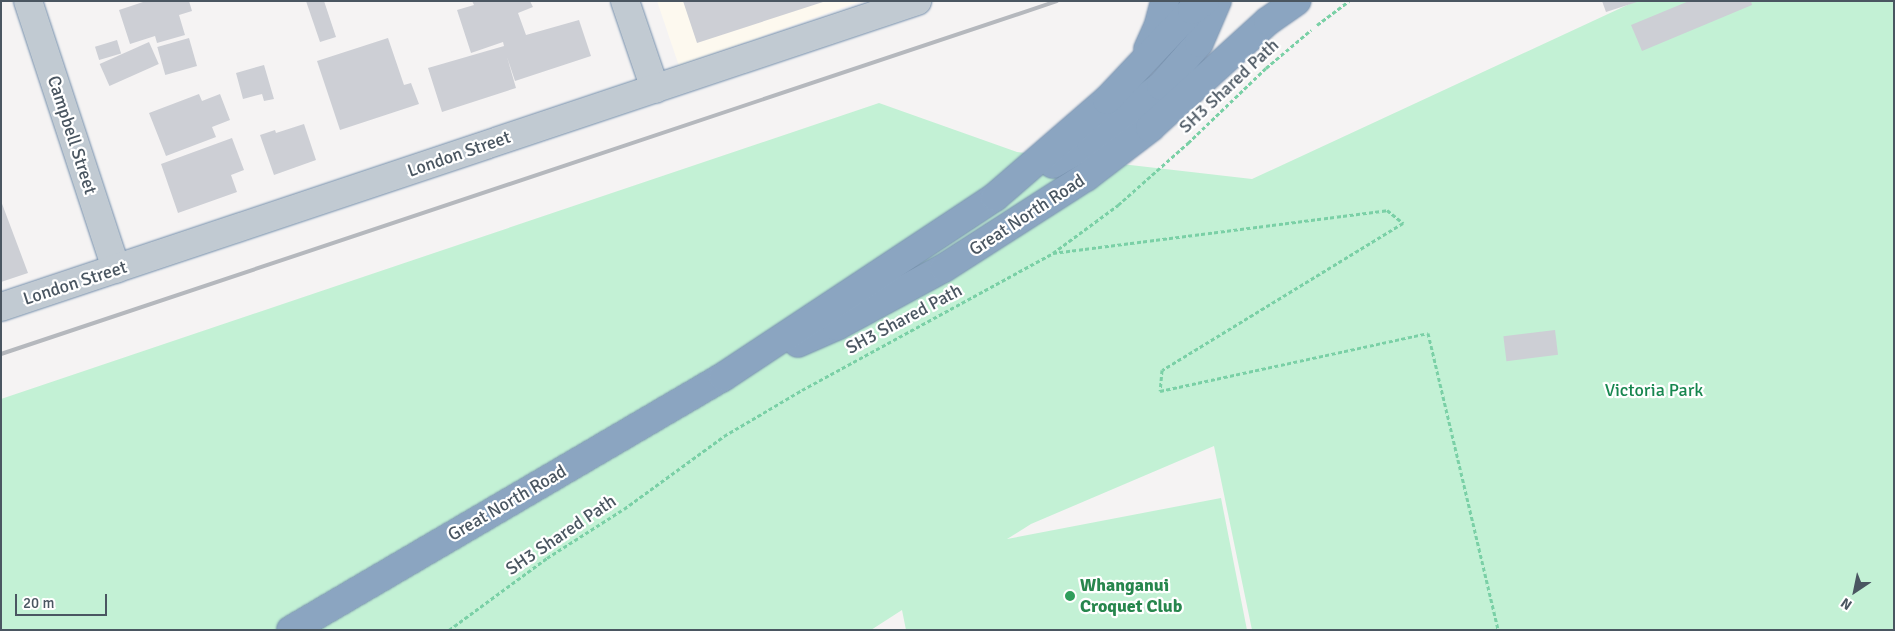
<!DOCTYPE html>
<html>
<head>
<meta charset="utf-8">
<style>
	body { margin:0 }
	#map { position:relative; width:1895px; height:631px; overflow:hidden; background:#f5f3f3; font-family:Signika,sans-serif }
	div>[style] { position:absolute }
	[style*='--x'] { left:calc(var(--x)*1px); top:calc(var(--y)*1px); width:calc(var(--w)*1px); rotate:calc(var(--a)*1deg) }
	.commercial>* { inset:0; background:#fdf9ef }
	.green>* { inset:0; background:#c3f1d5 }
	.building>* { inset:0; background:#cdcfd5; transform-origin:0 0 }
	.path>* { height:3px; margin-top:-1.5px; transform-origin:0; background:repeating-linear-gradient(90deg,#7ad0a6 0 4px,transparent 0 6.5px) }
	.roads { filter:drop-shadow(0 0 1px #7690ad) drop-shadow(0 0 1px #7690ad) }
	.minor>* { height:28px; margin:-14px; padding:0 14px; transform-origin:14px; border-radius:14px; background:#c1cad2 }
	.highway>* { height:28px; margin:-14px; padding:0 14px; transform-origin:14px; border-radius:14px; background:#8ba5c1 }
	.rail>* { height:4px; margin:-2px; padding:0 2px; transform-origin:2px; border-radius:2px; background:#b5b8bd }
	.dots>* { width:14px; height:14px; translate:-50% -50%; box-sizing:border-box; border:2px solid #fff; border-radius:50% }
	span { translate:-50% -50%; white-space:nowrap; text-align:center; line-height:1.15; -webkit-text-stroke:4.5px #fff; paint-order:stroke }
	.street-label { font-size:18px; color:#4a5661 }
	.park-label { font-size:18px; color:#17864f }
	.leisure-label { font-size:18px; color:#27864d; font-weight:700 }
	.left { translate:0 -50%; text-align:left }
	.frame { position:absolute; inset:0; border:2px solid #4a5661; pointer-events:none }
	.north { position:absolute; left:1830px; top:566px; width:50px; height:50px; -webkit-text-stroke:4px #fff; paint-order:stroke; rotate:214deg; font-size:14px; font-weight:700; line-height:20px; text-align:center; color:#4a5661 }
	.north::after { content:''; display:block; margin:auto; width:18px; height:22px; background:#4a5661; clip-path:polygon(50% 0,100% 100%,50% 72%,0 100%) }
	.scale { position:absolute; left:15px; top:594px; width:92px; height:22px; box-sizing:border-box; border:2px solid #4a5661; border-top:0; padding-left:6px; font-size:15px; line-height:18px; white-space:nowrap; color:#4a5661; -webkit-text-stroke:4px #fff; paint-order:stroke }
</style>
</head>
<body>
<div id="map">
	<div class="commercial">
		<div style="clip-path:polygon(657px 1px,861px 1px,679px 66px)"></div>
	</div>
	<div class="green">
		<div style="clip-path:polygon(1636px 1px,1894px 1px,1894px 630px,1252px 630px,1214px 446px,1031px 524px,1007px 539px,1221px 498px,1247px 630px,906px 630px,902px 610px,871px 630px,1px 630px,1px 399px,879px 103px,1017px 152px,1252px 179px)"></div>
	</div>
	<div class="building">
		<div style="clip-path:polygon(146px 1px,189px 1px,192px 11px,179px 15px,185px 35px,157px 43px,155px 36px,130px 44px,119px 10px)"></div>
		<div style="clip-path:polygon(306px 1px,324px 1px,336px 37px,320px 42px)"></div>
		<div style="clip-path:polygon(472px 1px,530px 1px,533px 7px,518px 13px,526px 35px,579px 20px,591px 56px,515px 81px,507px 57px,516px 88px,442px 112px,428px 68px,504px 46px,503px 42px,471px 53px,457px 10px,474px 5px)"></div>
		<div style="clip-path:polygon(683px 1px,823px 1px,823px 2px,697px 43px)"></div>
		<div style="clip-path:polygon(1602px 1px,1640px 1px,1606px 12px)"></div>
		<div style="clip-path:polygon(1689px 1px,1751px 1px,1752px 5px,1642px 51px,1631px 25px)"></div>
		<div style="left:189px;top:38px;width:29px;height:33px;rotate:74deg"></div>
		<div style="clip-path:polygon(388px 38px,404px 85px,411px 83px,419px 104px,340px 130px,317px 61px)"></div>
		<div style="left:117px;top:40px;width:14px;height:23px;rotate:73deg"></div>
		<div style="left:149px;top:42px;width:24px;height:54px;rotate:66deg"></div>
		<div style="clip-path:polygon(264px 65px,274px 99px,264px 101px,262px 94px,243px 99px,236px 73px)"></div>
		<div style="clip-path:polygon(199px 94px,202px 101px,220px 94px,230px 120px,212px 127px,216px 137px,166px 156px,149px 113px)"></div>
		<div style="clip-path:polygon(304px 124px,316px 160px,274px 175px,260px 135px,275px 130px,276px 133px)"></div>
		<div style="clip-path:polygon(232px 138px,244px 170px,231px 175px,237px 192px,178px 213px,161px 164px)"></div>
		<div style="clip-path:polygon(1px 201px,28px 273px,1px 282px)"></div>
		<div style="left:1555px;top:330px;width:25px;height:52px;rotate:83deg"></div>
	</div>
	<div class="path">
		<div style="--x:1317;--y:25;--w:40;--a:-37"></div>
		<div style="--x:1053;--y:253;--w:337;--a:-7.3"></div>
		<div style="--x:1387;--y:210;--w:21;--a:39"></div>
		<div style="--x:1403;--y:223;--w:282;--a:148.6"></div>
		<div style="--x:1162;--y:370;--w:21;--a:95"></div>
		<div style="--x:1160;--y:391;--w:274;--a:-12.2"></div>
		<div style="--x:1428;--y:333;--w:305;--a:76.7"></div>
		<div style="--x:449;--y:630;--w:122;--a:-36.3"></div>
		<div style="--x:547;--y:558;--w:91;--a:-32.5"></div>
		<div style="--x:624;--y:509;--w:124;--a:-36.1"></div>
		<div style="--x:724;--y:436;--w:91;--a:-30.5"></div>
		<div style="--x:802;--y:390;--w:286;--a:-28.6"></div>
		<div style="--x:1053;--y:253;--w:81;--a:-36.4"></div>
		<div style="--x:1118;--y:205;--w:94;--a:-41.5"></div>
		<div style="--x:1188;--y:143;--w:108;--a:-43.9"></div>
		<div style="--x:1266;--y:68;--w:59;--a:-40.2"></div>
	</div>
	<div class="roads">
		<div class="minor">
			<div style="--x:28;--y:1;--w:282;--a:71.8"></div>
			<div style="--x:625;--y:1;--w:93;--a:71.2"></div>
			<div style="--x:1;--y:307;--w:966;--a:-18.47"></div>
		</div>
		<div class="highway">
			<div style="--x:1148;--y:49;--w:24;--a:-66"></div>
			<div style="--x:1158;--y:27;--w:27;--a:-75"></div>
			<div style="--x:1053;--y:164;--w:44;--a:-30.1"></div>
			<div style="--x:1091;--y:142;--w:90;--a:-38.7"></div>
			<div style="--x:1161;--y:86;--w:57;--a:-48.5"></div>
			<div style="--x:1199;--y:43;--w:46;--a:-66.8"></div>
			<div style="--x:798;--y:343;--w:43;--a:-23.6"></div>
			<div style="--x:837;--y:326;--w:122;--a:-28.5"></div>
			<div style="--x:944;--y:268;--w:169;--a:-32.7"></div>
			<div style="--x:1086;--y:177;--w:81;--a:-37.4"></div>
			<div style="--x:1150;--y:128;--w:159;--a:-42.2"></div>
			<div style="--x:1268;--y:21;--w:35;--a:-35"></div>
			<div style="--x:291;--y:630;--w:501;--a:-30.36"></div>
			<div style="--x:723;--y:377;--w:326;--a:-33.5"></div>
			<div style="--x:995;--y:197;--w:148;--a:-40.9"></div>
			<div style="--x:1107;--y:100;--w:124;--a:-46.6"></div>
			<div style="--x:1192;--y:10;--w:16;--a:-35"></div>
		</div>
	</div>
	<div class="rail">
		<div style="--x:1;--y:354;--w:1113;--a:-18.48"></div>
	</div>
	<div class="dots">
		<div style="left:1070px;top:596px;background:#2e9e5b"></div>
	</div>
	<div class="street-label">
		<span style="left:1229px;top:86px;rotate:-43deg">SH3 Shared Path</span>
		<span style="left:72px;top:135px;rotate:72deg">Campbell Street</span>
		<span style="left:459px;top:154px;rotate:-19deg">London Street</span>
		<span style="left:1027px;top:215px;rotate:-33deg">Great North Road</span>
		<span style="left:75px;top:283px;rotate:-18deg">London Street</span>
		<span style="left:904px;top:319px;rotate:-28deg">SH3 Shared Path</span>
		<span style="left:507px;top:503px;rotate:-30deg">Great North Road</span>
		<span style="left:561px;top:535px;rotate:-34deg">SH3 Shared Path</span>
	</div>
	<div class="park-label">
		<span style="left:1654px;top:390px">Victoria Park</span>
	</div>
	<div class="leisure-label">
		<span class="left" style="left:1080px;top:596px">Whanganui<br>Croquet Club</span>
	</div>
	<div class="frame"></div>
	<div class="north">N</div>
	<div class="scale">20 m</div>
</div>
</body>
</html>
